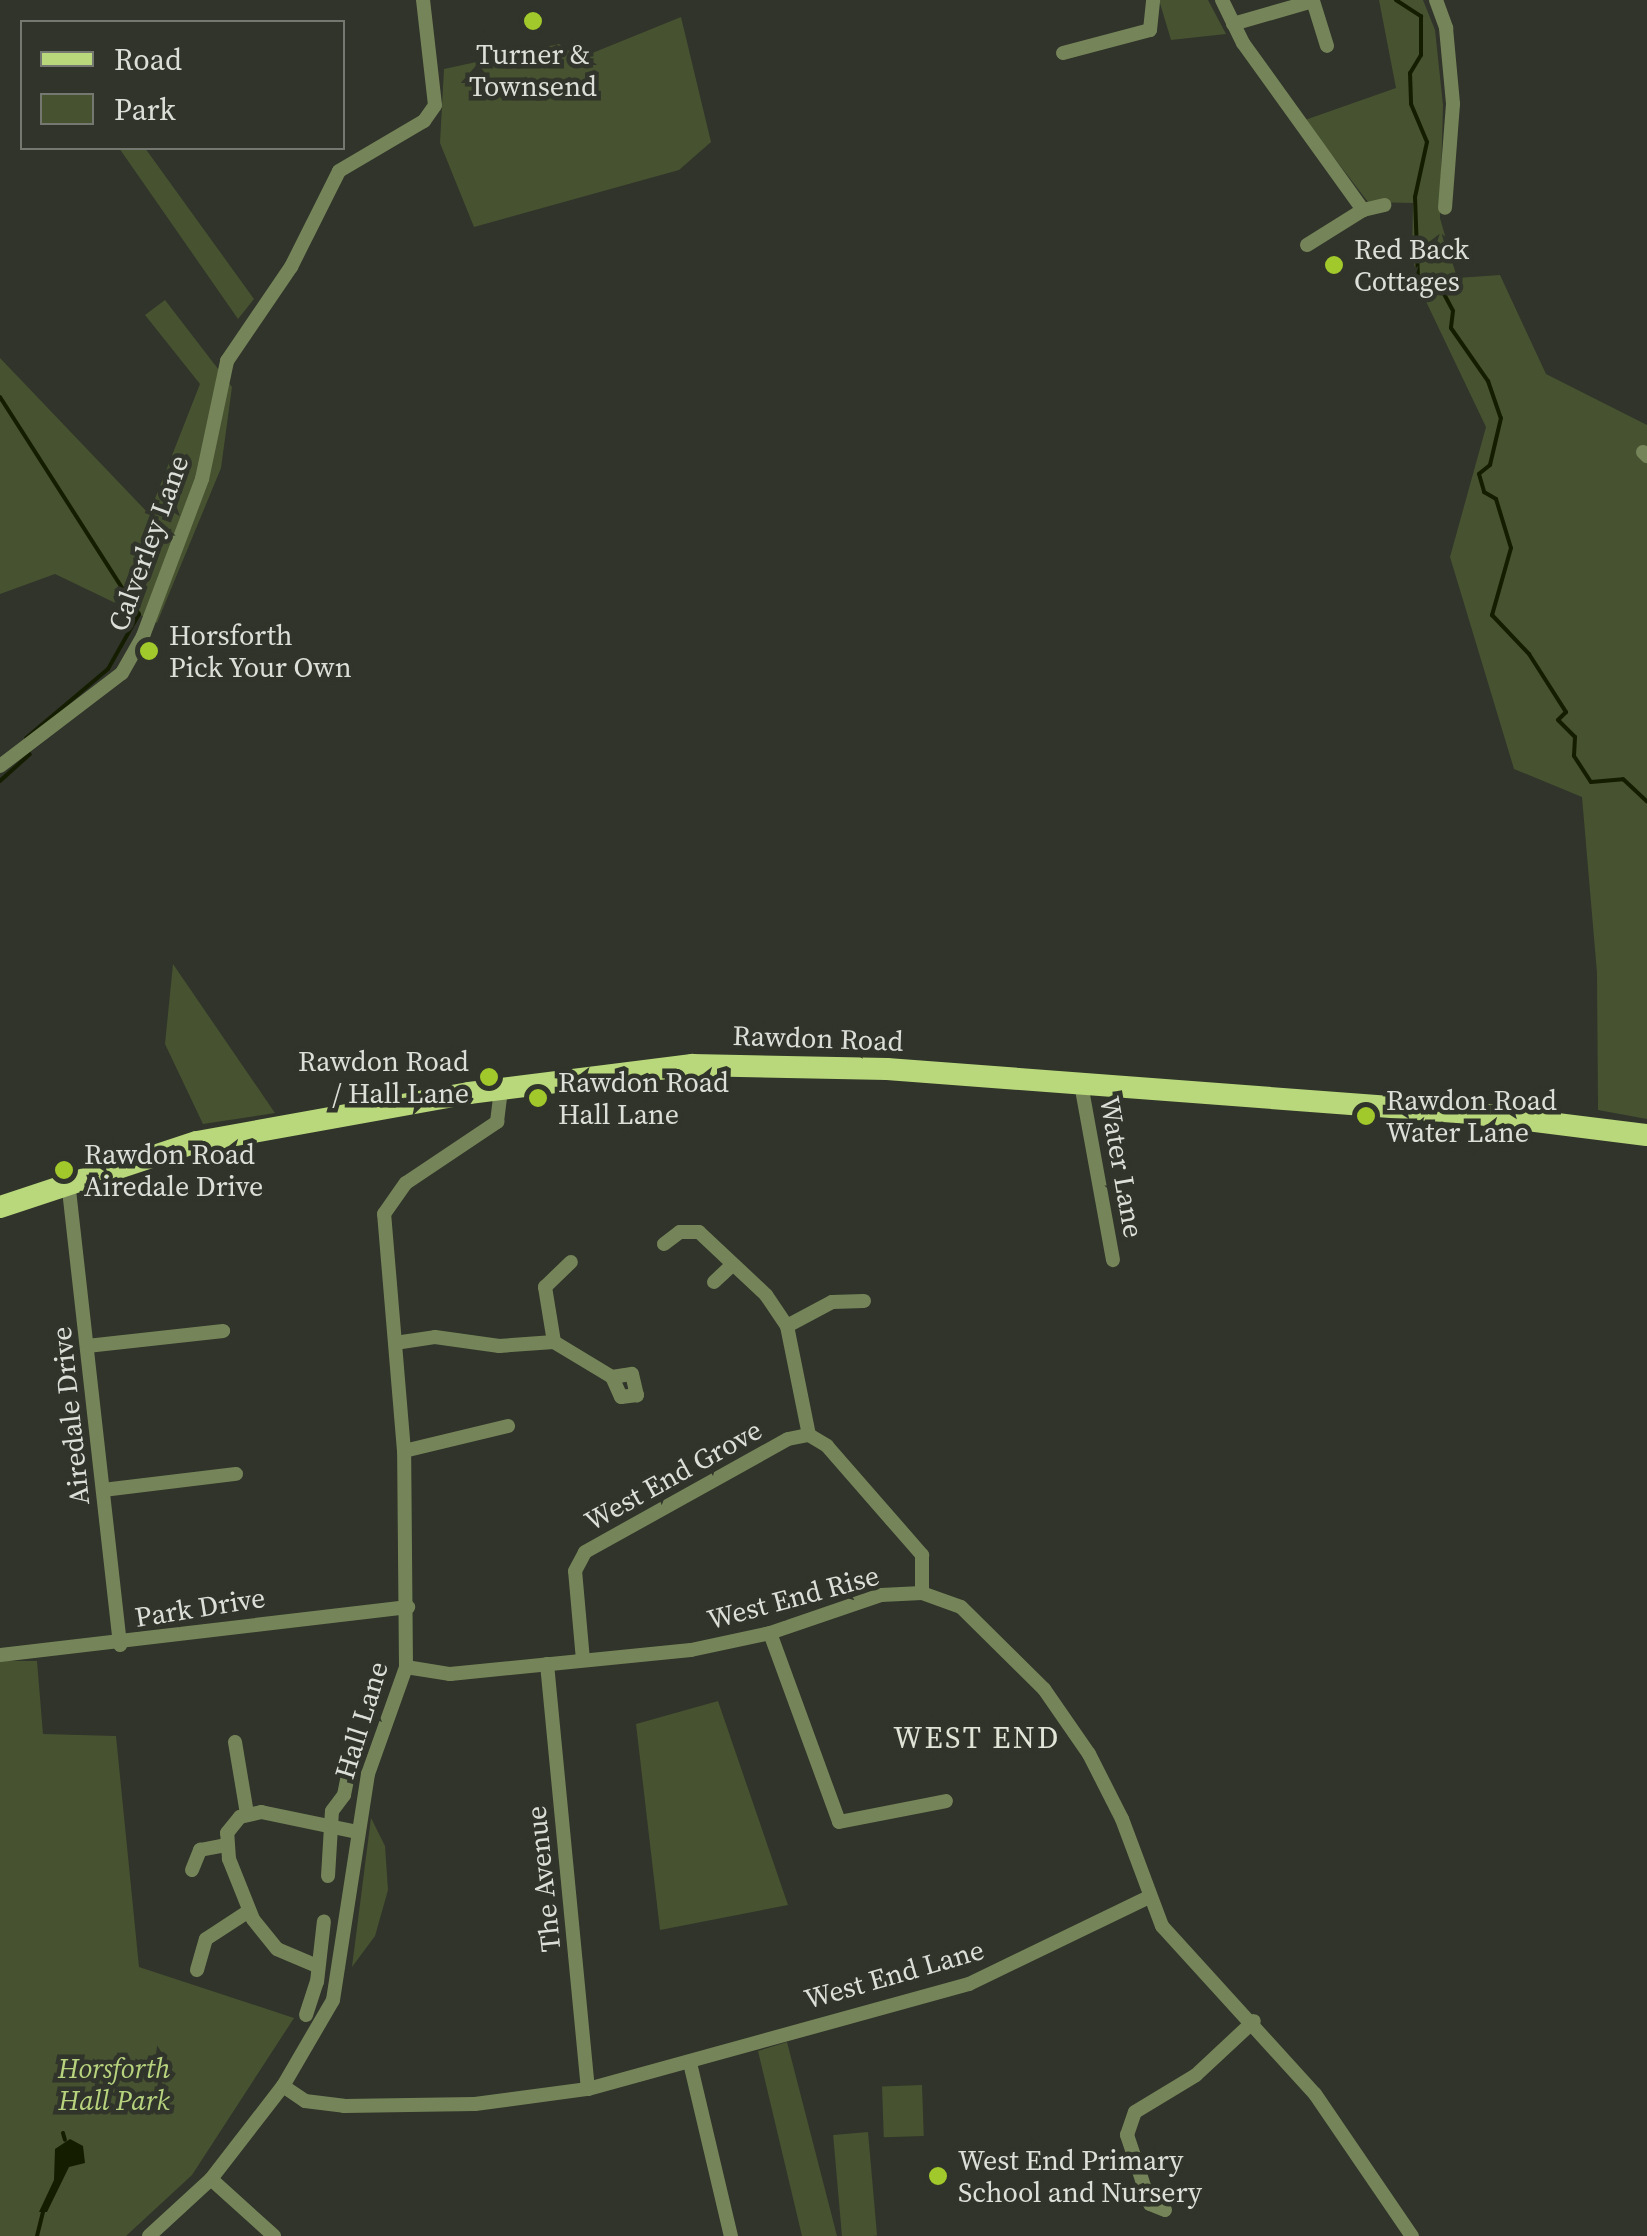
<!DOCTYPE html>
<html>
<head>
<meta charset="utf-8">
<style>
	body { margin:0 }
	#map { position:relative; width:1647px; height:2236px; overflow:hidden; background:#30342a; font-family:"Source Serif 4",serif }
	div>[style] { position:absolute }
	[style*='--x'] { left:calc(var(--x)*1px); top:calc(var(--y)*1px); width:calc(var(--w)*1px); rotate:calc(var(--a)*1deg) }
	.green>* { inset:0; background:#475230; transform-origin:0 0 }
	.water>* { inset:0; background:#151d01 }
	.stream>* { height:4px; margin:-2px; padding:0 2px; transform-origin:2px; border-radius:2px; background:#151d01 }
	.street>* { height:14px; margin:-7px; padding:0 7px; transform-origin:7px; border-radius:7px; background:#768559 }
	.primary>* { height:22px; margin:-11px; padding:0 11px; transform-origin:11px; border-radius:11px; background:#b9d77b }
	.dots>* { width:28px; height:28px; translate:-50% -50%; box-sizing:border-box; border:5px solid #30342a; border-radius:50% }
	span { translate:-50% -50%; white-space:nowrap; text-align:center; line-height:1.15; -webkit-text-stroke:9px #30342a; paint-order:stroke }
	.poi-label { font-size:28px; color:#dcded8 }
	.left { translate:0 -50%; text-align:left }
	.right { translate:-100% -50%; text-align:right }
	.street-label { font-size:28px; color:#dcded8 }
	.park-label { font-size:28px; color:#b7d37e; font-style:italic }
	.neighbourhood-label { font-size:30px; color:#e0e5d8; letter-spacing:2.5px }
	.legend { position:absolute; left:20px; top:20px; width:325px; height:130px; box-sizing:border-box; background:#30342a; border:2px solid #757870; margin:0; padding:12px 18px; list-style:none; font-size:30px; color:#dcded8 }
	.legend li { display:flex; align-items:center; gap:20px; height:50px }
	.legend b { width:50px; border:2px solid #757870 }
</style>
</head>
<body>
<div id="map">
	<div class="green">
		<div style="clip-path:polygon(1159px 0,1208px 0,1226px 34px,1171px 40px)"></div>
		<div style="clip-path:polygon(1379px 0,1423px 0,1435px 30px,1443px 105px,1440px 218px,1457px 278px,1500px 275px,1546px 374px,1647px 425px,1647px 1119px,1598px 1110px,1597px 973px,1582px 797px,1514px 769px,1450px 557px,1486px 427px,1421px 291px,1412px 256px,1413px 203px,1368px 202px,1305px 120px,1396px 88px)"></div>
		<div style="clip-path:polygon(681px 17px,711px 142px,679px 170px,474px 227px,440px 143px,444px 69px,559px 44px,580px 58px)"></div>
		<div style="clip-path:polygon(119px 148px,145px 148px,254px 299px,238px 319px)"></div>
		<div style="clip-path:polygon(165px 300px,232px 387px,221px 468px,157px 623px,55px 574px,0 594px,0 358px,149px 514px,200px 384px,145px 315px)"></div>
		<div style="clip-path:polygon(173px 964px,275px 1113px,203px 1124px,165px 1044px)"></div>
		<div style="clip-path:polygon(0 1661px,37px 1661px,43px 1734px,116px 1736px,139px 1967px,294px 2018px,192px 2175px,126px 2236px,0 2236px)"></div>
		<div style="clip-path:polygon(718px 1701px,788px 1905px,660px 1930px,636px 1724px)"></div>
		<div style="clip-path:polygon(371px 1818px,385px 1846px,388px 1890px,375px 1936px,352px 1967px)"></div>
		<div style="clip-path:polygon(787px 2042px,837px 2236px,802px 2236px,758px 2051px)"></div>
		<div style="left:922px;top:2085px;width:51px;height:40px;rotate:88deg"></div>
		<div style="left:868px;top:2132px;width:104px;height:35px;rotate:85deg"></div>
	</div>
	<div class="water">
		<div style="clip-path:polygon(70px 2139px,83px 2146px,85px 2163px,69px 2167px,47px 2212px,39px 2212px,54px 2180px,55px 2149px)"></div>
	</div>
	<div class="stream">
		<div style="--x:1396;--y:0;--w:30;--a:33"></div>
		<div style="--x:1421;--y:16;--w:39;--a:90"></div>
		<div style="--x:1421;--y:55;--w:21;--a:121"></div>
		<div style="--x:1410;--y:73;--w:31;--a:88"></div>
		<div style="--x:1411;--y:104;--w:41;--a:67.2"></div>
		<div style="--x:1427;--y:142;--w:56;--a:102.3"></div>
		<div style="--x:1415;--y:197;--w:80;--a:87.9"></div>
		<div style="--x:1418;--y:277;--w:29;--a:31"></div>
		<div style="--x:1443;--y:292;--w:21;--a:62"></div>
		<div style="--x:1453;--y:311;--w:17;--a:97"></div>
		<div style="--x:1451;--y:328;--w:65;--a:55.1"></div>
		<div style="--x:1488;--y:381;--w:39;--a:71"></div>
		<div style="--x:1501;--y:418;--w:48;--a:103.2"></div>
		<div style="--x:1490;--y:465;--w:14;--a:141"></div>
		<div style="--x:1479;--y:474;--w:19;--a:74"></div>
		<div style="--x:1484;--y:492;--w:14;--a:30"></div>
		<div style="--x:1496;--y:499;--w:51;--a:73"></div>
		<div style="--x:1511;--y:548;--w:70;--a:105.8"></div>
		<div style="--x:1492;--y:615;--w:54;--a:46.5"></div>
		<div style="--x:1529;--y:654;--w:69;--a:57.5"></div>
		<div style="--x:1566;--y:712;--w:11;--a:135"></div>
		<div style="--x:1558;--y:720;--w:24;--a:45"></div>
		<div style="--x:1575;--y:737;--w:19;--a:93"></div>
		<div style="--x:1574;--y:756;--w:31;--a:57"></div>
		<div style="--x:1591;--y:782;--w:32;--a:-5"></div>
		<div style="--x:1623;--y:779;--w:33;--a:43"></div>
		<div style="--x:0;--y:397;--w:258;--a:57.4"></div>
		<div style="--x:139;--y:614;--w:63;--a:119.4"></div>
		<div style="--x:108;--y:669;--w:107;--a:139.9"></div>
		<div style="--x:0;--y:781;--w:40;--a:-42"></div>
		<div style="--x:63;--y:2133;--w:7;--a:74"></div>
		<div style="--x:37;--y:2236;--w:25;--a:-76"></div>
	</div>
	<div class="street">
		<div style="--x:1222;--y:0;--w:48;--a:64"></div>
		<div style="--x:1243;--y:43;--w:206;--a:54.3"></div>
		<div style="--x:1436;--y:0;--w:30;--a:70"></div>
		<div style="--x:1446;--y:28;--w:76;--a:84.7"></div>
		<div style="--x:1453;--y:104;--w:104;--a:94.4"></div>
		<div style="--x:1233;--y:24;--w:83;--a:-16"></div>
		<div style="--x:1313;--y:1;--w:47;--a:72.7"></div>
		<div style="--x:1063;--y:53;--w:90;--a:-14.8"></div>
		<div style="--x:1150;--y:30;--w:30;--a:-84"></div>
		<div style="--x:1307;--y:245;--w:66;--a:-32"></div>
		<div style="--x:1363;--y:210;--w:22;--a:-13"></div>
		<div style="--x:1643;--y:452;--w:6;--a:45"></div>
		<div style="--x:0;--y:766;--w:153;--a:-37.3"></div>
		<div style="--x:122;--y:673;--w:43;--a:-60.4"></div>
		<div style="--x:143;--y:636;--w:168;--a:-69.4"></div>
		<div style="--x:202;--y:479;--w:121;--a:-78"></div>
		<div style="--x:227;--y:361;--w:114;--a:-55.8"></div>
		<div style="--x:291;--y:267;--w:107;--a:-63.4"></div>
		<div style="--x:339;--y:171;--w:99;--a:-30.5"></div>
		<div style="--x:424;--y:121;--w:19;--a:-55"></div>
		<div style="--x:435;--y:105;--w:106;--a:-96.5"></div>
		<div style="--x:1081;--y:1084;--w:179;--a:79.7"></div>
		<div style="--x:68;--y:1181;--w:467;--a:83.6"></div>
		<div style="--x:664;--y:1244;--w:20;--a:-37"></div>
		<div style="--x:680;--y:1232;--w:19;--a:0"></div>
		<div style="--x:699;--y:1232;--w:92;--a:43.2"></div>
		<div style="--x:766;--y:1295;--w:37;--a:56"></div>
		<div style="--x:787;--y:1326;--w:111;--a:78.6"></div>
		<div style="--x:714;--y:1282;--w:25;--a:-43"></div>
		<div style="--x:787;--y:1326;--w:51;--a:-28.1"></div>
		<div style="--x:832;--y:1302;--w:32;--a:-2"></div>
		<div style="--x:554;--y:1342;--w:68;--a:31.1"></div>
		<div style="--x:612;--y:1377;--w:20;--a:-9"></div>
		<div style="--x:632;--y:1374;--w:22;--a:77"></div>
		<div style="--x:637;--y:1395;--w:16;--a:173"></div>
		<div style="--x:621;--y:1397;--w:22;--a:-114"></div>
		<div style="--x:554;--y:1342;--w:56;--a:-99.3"></div>
		<div style="--x:545;--y:1287;--w:36;--a:-44"></div>
		<div style="--x:395;--y:1343;--w:40;--a:-8.5"></div>
		<div style="--x:435;--y:1337;--w:65;--a:8"></div>
		<div style="--x:499;--y:1346;--w:55;--a:-4.2"></div>
		<div style="--x:87;--y:1346;--w:137;--a:-6.3"></div>
		<div style="--x:404;--y:1451;--w:107;--a:-13.5"></div>
		<div style="--x:103;--y:1490;--w:134;--a:-6.9"></div>
		<div style="--x:770;--y:1633;--w:201;--a:69.9"></div>
		<div style="--x:839;--y:1822;--w:109;--a:-11.1"></div>
		<div style="--x:0;--y:1655;--w:411;--a:-6.7"></div>
		<div style="--x:583;--y:1660;--w:89;--a:-95.1"></div>
		<div style="--x:575;--y:1571;--w:21;--a:-62"></div>
		<div style="--x:585;--y:1552;--w:232;--a:-29.1"></div>
		<div style="--x:788;--y:1439;--w:21;--a:-11"></div>
		<div style="--x:809;--y:1435;--w:21;--a:31"></div>
		<div style="--x:827;--y:1446;--w:145;--a:48.9"></div>
		<div style="--x:922;--y:1555;--w:38;--a:90"></div>
		<div style="--x:547;--y:1664;--w:427;--a:84.5"></div>
		<div style="--x:406;--y:1667;--w:45;--a:9"></div>
		<div style="--x:450;--y:1674;--w:242;--a:-5.7"></div>
		<div style="--x:691;--y:1650;--w:81;--a:-12.1"></div>
		<div style="--x:770;--y:1633;--w:117;--a:-18.9"></div>
		<div style="--x:881;--y:1595;--w:41;--a:-2.8"></div>
		<div style="--x:922;--y:1593;--w:41;--a:19.7"></div>
		<div style="--x:961;--y:1607;--w:117;--a:44.7"></div>
		<div style="--x:1044;--y:1689;--w:79;--a:55.3"></div>
		<div style="--x:1089;--y:1754;--w:73;--a:63.1"></div>
		<div style="--x:1122;--y:1819;--w:114;--a:69.5"></div>
		<div style="--x:1162;--y:1926;--w:227;--a:47.7"></div>
		<div style="--x:1315;--y:2094;--w:172;--a:55.7"></div>
		<div style="--x:235;--y:1742;--w:73;--a:80.5"></div>
		<div style="--x:192;--y:1870;--w:22;--a:-68"></div>
		<div style="--x:200;--y:1850;--w:26;--a:-11"></div>
		<div style="--x:328;--y:1876;--w:65;--a:-86.5"></div>
		<div style="--x:332;--y:1811;--w:20;--a:-53"></div>
		<div style="--x:344;--y:1795;--w:56;--a:-78.7"></div>
		<div style="--x:317;--y:1966;--w:43;--a:-157"></div>
		<div style="--x:277;--y:1949;--w:38;--a:-129"></div>
		<div style="--x:253;--y:1919;--w:65;--a:-111.8"></div>
		<div style="--x:229;--y:1859;--w:26;--a:-94"></div>
		<div style="--x:227;--y:1833;--w:21;--a:-51"></div>
		<div style="--x:240;--y:1817;--w:22;--a:-13"></div>
		<div style="--x:261;--y:1812;--w:99;--a:11.7"></div>
		<div style="--x:197;--y:1970;--w:32;--a:-74"></div>
		<div style="--x:206;--y:1939;--w:51;--a:-33.1"></div>
		<div style="--x:306;--y:2015;--w:35;--a:-72"></div>
		<div style="--x:317;--y:1982;--w:61;--a:-83.5"></div>
		<div style="--x:690;--y:2063;--w:178;--a:76.7"></div>
		<div style="--x:283;--y:2086;--w:27;--a:34"></div>
		<div style="--x:305;--y:2101;--w:39;--a:7"></div>
		<div style="--x:344;--y:2106;--w:131;--a:-0.9"></div>
		<div style="--x:475;--y:2104;--w:114;--a:-7.6"></div>
		<div style="--x:588;--y:2089;--w:395;--a:-15.4"></div>
		<div style="--x:969;--y:1984;--w:198;--a:-25.8"></div>
		<div style="--x:211;--y:2179;--w:85;--a:42.1"></div>
		<div style="--x:1165;--y:2210;--w:16;--a:-158"></div>
		<div style="--x:1150;--y:2204;--w:73;--a:-108.4"></div>
		<div style="--x:1127;--y:2135;--w:24;--a:-71"></div>
		<div style="--x:1135;--y:2112;--w:71;--a:-31.2"></div>
		<div style="--x:1196;--y:2075;--w:79;--a:-43"></div>
		<div style="--x:149;--y:2236;--w:84;--a:-42.6"></div>
		<div style="--x:211;--y:2179;--w:118;--a:-52.3"></div>
		<div style="--x:283;--y:2086;--w:99;--a:-59.8"></div>
		<div style="--x:333;--y:2000;--w:229;--a:-81.2"></div>
		<div style="--x:368;--y:1774;--w:114;--a:-70.4"></div>
		<div style="--x:406;--y:1667;--w:216;--a:-90.5"></div>
		<div style="--x:404;--y:1451;--w:238;--a:-94.8"></div>
		<div style="--x:384;--y:1214;--w:38;--a:-55"></div>
		<div style="--x:406;--y:1183;--w:110;--a:-33.8"></div>
		<div style="--x:497;--y:1122;--w:34;--a:-83"></div>
	</div>
	<div class="primary">
		<div style="--x:0;--y:1207;--w:207;--a:-18.3"></div>
		<div style="--x:197;--y:1142;--w:276;--a:-10.2"></div>
		<div style="--x:469;--y:1093;--w:225;--a:-7.2"></div>
		<div style="--x:692;--y:1065;--w:195;--a:1.2"></div>
		<div style="--x:887;--y:1069;--w:585;--a:4.32"></div>
		<div style="--x:1470;--y:1113;--w:178;--a:7.1"></div>
	</div>
	<div class="dots">
		<div style="left:533px;top:21px;background:#a1c92b"></div>
		<div style="left:1334px;top:265px;background:#a1c92b"></div>
		<div style="left:149px;top:651px;background:#a1c92b"></div>
		<div style="left:489px;top:1077px;background:#a1c92b"></div>
		<div style="left:538px;top:1098px;background:#a1c92b"></div>
		<div style="left:1366px;top:1116px;background:#a1c92b"></div>
		<div style="left:64px;top:1170px;background:#a1c92b"></div>
		<div style="left:938px;top:2176px;background:#a1c92b"></div>
	</div>
	<div class="poi-label">
		<span style="left:533px;top:70px">Turner &amp;<br>Townsend</span>
		<span class="left" style="left:1354px;top:265px">Red Back<br>Cottages</span>
		<span class="left" style="left:169px;top:651px">Horsforth<br>Pick Your Own</span>
		<span class="right" style="left:469px;top:1077px">Rawdon Road<br>/ Hall Lane</span>
		<span class="left" style="left:558px;top:1098px">Rawdon Road<br>Hall Lane</span>
		<span class="left" style="left:1386px;top:1116px">Rawdon Road<br>Water Lane</span>
		<span class="left" style="left:84px;top:1170px">Rawdon Road<br>Airedale Drive</span>
		<span class="left" style="left:958px;top:2176px">West End Primary<br>School and Nursery</span>
	</div>
	<div class="street-label">
		<span style="left:148px;top:543px;rotate:-70deg">Calverley Lane</span>
		<span style="left:818px;top:1038px;rotate:2deg">Rawdon Road</span>
		<span style="left:1122px;top:1167px;rotate:80deg">Water Lane</span>
		<span style="left:70px;top:1416px;rotate:-96deg">Airedale Drive</span>
		<span style="left:673px;top:1475px;rotate:-29deg">West End Grove</span>
		<span style="left:793px;top:1597px;rotate:-15deg">West End Rise</span>
		<span style="left:200px;top:1607px;rotate:-9deg">Park Drive</span>
		<span style="left:361px;top:1720px;rotate:-73deg">Hall Lane</span>
		<span style="left:543px;top:1879px;rotate:-96deg">The Avenue</span>
		<span style="left:894px;top:1974px;rotate:-16deg">West End Lane</span>
	</div>
	<div class="park-label">
		<span style="left:114px;top:2084px">Horsforth<br>Hall Park</span>
	</div>
	<div class="neighbourhood-label">
		<span style="left:977px;top:1738px">WEST END</span>
	</div>
	<ul class="legend">
	<li><b style="height:12px;background:#b9d77b"></b>Road</li>
	<li><b style="height:28px;background:#475230"></b>Park</li>
	</ul>
</div>
</body>
</html>
